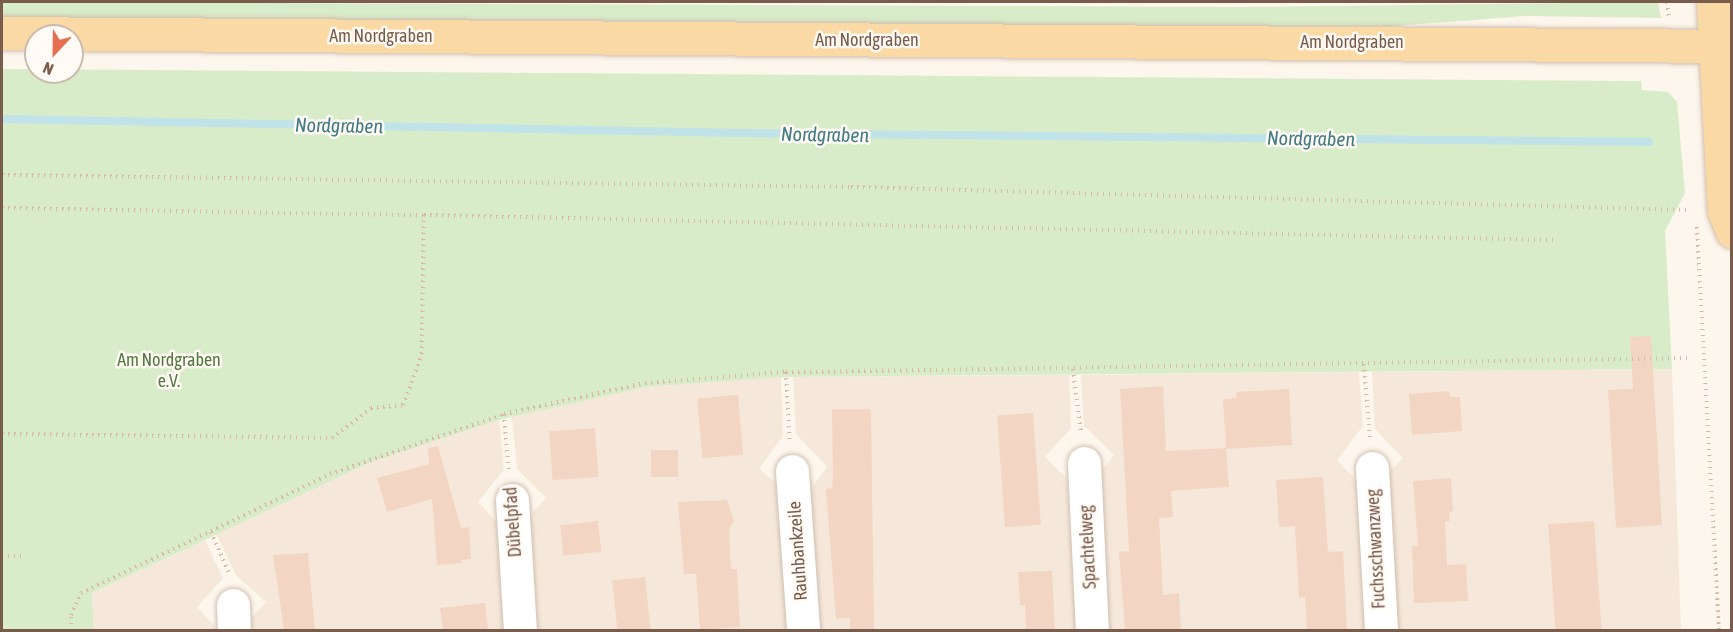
<!DOCTYPE html>
<html>
<head>
<meta charset="utf-8">
<style>
	body { margin:0 }
	#map { position:relative; width:1733px; height:632px; overflow:hidden; background:#fdf6ec; font-family:"Asap Condensed",sans-serif }
	div>[style] { position:absolute }
	[style*='--x'] { left:calc(var(--x)*1px); top:calc(var(--y)*1px); width:calc(var(--w)*1px); rotate:calc(var(--a)*1deg) }
	.residential>* { inset:0; background:#f5e8da }
	.green>* { inset:0; background:#d8ecc9 }
	.stream>* { height:8px; margin:-4px; padding:0 4px; transform-origin:4px; border-radius:4px; background:#bfe3e8 }
	.building>* { inset:0; background:#f3d5c3; transform-origin:0 0 }
	.path>* { height:4px; margin-top:-2px; transform-origin:0; background:repeating-linear-gradient(90deg,#d9b8a5 0 1.5px,transparent 0 6px) }
	.roads { filter:drop-shadow(0 0 2px #d1beb0) drop-shadow(0 0 2px #d1beb0) }
	.minor>* { height:33px; margin:-16.5px; padding:0 16.5px; transform-origin:16.5px; border-radius:16.5px; background:#fff }
	.major>* { height:33px; margin:-16.5px; padding:0 16.5px; transform-origin:16.5px; border-radius:16.5px; background:#fbd9a5 }
	span { translate:-50% -50%; white-space:nowrap; text-align:center; line-height:1.15; -webkit-text-stroke:5px #fffaf3; paint-order:stroke }
	.street-label { font-size:18px; color:#7a5c4d }
	.park-label { font-size:18px; color:#537a41 }
	.water-label { font-size:20px; color:#437c86; font-style:italic }
	.frame { position:absolute; inset:0; border:3px solid #7a5c4d; pointer-events:none }
	.north { position:absolute; left:24px; top:24px; width:60px; height:60px; box-sizing:border-box; background:#fffaf3; border:2px solid #cabbb1; border-radius:50%; rotate:202deg; font-size:16px; font-weight:700; line-height:24px; text-align:center; color:#7a5c4d }
	.north::after { content:''; display:block; margin:auto; width:21px; height:27px; background:#e76f51; clip-path:polygon(50% 0,100% 100%,50% 72%,0 100%) }
</style>
</head>
<body>
<div id="map">
	<div class="residential">
		<div style="clip-path:polygon(1672px 369px,1681px 630px,1394px 630px,1384px 478px,1403px 458px,1375px 429px,1372px 372px)"></div>
		<div style="clip-path:polygon(1359px 372px,1363px 426px,1337px 460px,1357px 481px,1366px 630px,1105px 630px,1095px 479px,1114px 455px,1084px 426px,1081px 375px)"></div>
		<div style="clip-path:polygon(1069px 375px,1071px 428px,1045px 457px,1067px 479px,1077px 630px,818px 630px,809px 491px,827px 467px,796px 434px,793px 377px)"></div>
		<div style="clip-path:polygon(781px 377px,783px 436px,759px 469px,785px 490px,793px 630px,534px 630px,527px 519px,546px 498px,517px 469px,512px 417px,646px 387px)"></div>
		<div style="clip-path:polygon(499px 420px,504px 470px,478px 502px,498px 523px,505px 630px,248px 630px,247px 623px,266px 602px,236px 575px,216px 534px,371px 462px)"></div>
		<div style="clip-path:polygon(205px 540px,223px 578px,197px 607px,218px 630px,94px 630px,92px 593px)"></div>
	</div>
	<div class="green">
		<div style="clip-path:polygon(2px 2px,1240px 7px,1658px 2px,1661px 18px,1525px 16px,1370px 28px,2px 19px)"></div>
		<div style="clip-path:polygon(2px 69px,1641px 81px,1642px 90px,1668px 92px,1677px 102px,1685px 193px,1665px 231px,1672px 369px,781px 377px,646px 387px,499px 420px,371px 462px,92px 593px,94px 630px,2px 630px)"></div>
	</div>
	<div class="stream">
		<div style="--x:2;--y:119;--w:740;--a:1.08"></div>
		<div style="--x:742;--y:133;--w:907;--a:0.57"></div>
	</div>
	<div class="building">
		<div style="clip-path:polygon(1651px 336px,1662px 525px,1616px 528px,1608px 390px,1633px 389px,1630px 337px)"></div>
		<div style="clip-path:polygon(1163px 386px,1166px 451px,1226px 448px,1229px 487px,1171px 491px,1173px 517px,1159px 518px,1163px 595px,1179px 593px,1181px 629px,1125px 630px,1119px 552px,1129px 551px,1120px 389px)"></div>
		<div style="clip-path:polygon(1289px 389px,1292px 445px,1226px 449px,1223px 399px,1237px 398px,1236px 392px)"></div>
		<div style="clip-path:polygon(1449px 391px,1450px 397px,1460px 397px,1462px 431px,1412px 435px,1409px 394px)"></div>
		<div style="left:738px;top:395px;width:60px;height:41px;rotate:85deg"></div>
		<div style="clip-path:polygon(832px 409px,871px 409px,874px 630px,850px 630px,850px 618px,836px 619px,826px 489px,832px 488px,833px 477px)"></div>
		<div style="left:1033px;top:413px;width:112px;height:36px;rotate:86deg"></div>
		<div style="left:595px;top:428px;width:49px;height:46px;rotate:86deg"></div>
		<div style="clip-path:polygon(438px 446px,461px 528px,469px 527px,471px 559px,461px 560px,461px 563px,437px 565px,432px 499px,387px 512px,377px 478px,429px 464px,428px 448px)"></div>
		<div style="left:678px;top:450px;width:27px;height:27px;rotate:90deg"></div>
		<div style="clip-path:polygon(1323px 477px,1328px 552px,1343px 551px,1347px 630px,1307px 630px,1305px 597px,1299px 598px,1295px 526px,1279px 527px,1276px 480px)"></div>
		<div style="clip-path:polygon(1451px 478px,1453px 511px,1449px 512px,1450px 521px,1445px 521px,1447px 565px,1466px 564px,1468px 601px,1414px 603px,1412px 546px,1418px 546px,1413px 481px)"></div>
		<div style="clip-path:polygon(727px 500px,734px 521px,729px 529px,731px 569px,737px 569px,740px 627px,700px 630px,696px 574px,684px 574px,678px 502px)"></div>
		<div style="left:598px;top:521px;width:31px;height:38px;rotate:84deg"></div>
		<div style="left:1594px;top:521px;width:109px;height:46px;rotate:86deg"></div>
		<div style="clip-path:polygon(308px 553px,315px 630px,284px 630px,273px 555px)"></div>
		<div style="clip-path:polygon(1052px 571px,1055px 630px,1026px 630px,1025px 605px,1020px 605px,1018px 572px)"></div>
		<div style="left:645px;top:577px;width:53px;height:33px;rotate:84deg"></div>
		<div style="clip-path:polygon(485px 603px,488px 630px,443px 630px,440px 608px)"></div>
	</div>
	<div class="path">
		<div style="--x:1667;--y:2;--w:14;--a:82"></div>
		<div style="--x:2;--y:175;--w:849;--a:0.81"></div>
		<div style="--x:851;--y:187;--w:839;--a:1.57"></div>
		<div style="--x:2;--y:208;--w:422;--a:1"></div>
		<div style="--x:1697;--y:227;--w:404;--a:86.9"></div>
		<div style="--x:1364;--y:364;--w:74;--a:85.4"></div>
		<div style="--x:1073;--y:369;--w:65;--a:83"></div>
		<div style="--x:786;--y:372;--w:71;--a:86.8"></div>
		<div style="--x:504;--y:414;--w:59;--a:85.2"></div>
		<div style="--x:2;--y:434;--w:330;--a:0.7"></div>
		<div style="--x:332;--y:438;--w:49;--a:-37.6"></div>
		<div style="--x:371;--y:408;--w:32;--a:-5"></div>
		<div style="--x:403;--y:405;--w:54;--a:-69.6"></div>
		<div style="--x:422;--y:354;--w:139;--a:-89.2"></div>
		<div style="--x:424;--y:215;--w:1132;--a:1.27"></div>
		<div style="--x:211;--y:532;--w:47;--a:66.2"></div>
		<div style="--x:2;--y:556;--w:23;--a:0"></div>
		<div style="--x:71;--y:630;--w:15;--a:-90"></div>
		<div style="--x:71;--y:615;--w:24;--a:-66"></div>
		<div style="--x:81;--y:593;--w:276;--a:-25.5"></div>
		<div style="--x:330;--y:474;--w:184;--a:-19"></div>
		<div style="--x:504;--y:414;--w:144;--a:-12.4"></div>
		<div style="--x:645;--y:383;--w:141;--a:-4.5"></div>
		<div style="--x:786;--y:372;--w:905;--a:-0.89"></div>
	</div>
	<div class="roads">
		<div class="minor">
			<div style="--x:1084;--y:463;--w:167;--a:87.3"></div>
			<div style="--x:1372;--y:468;--w:162;--a:86.8"></div>
			<div style="--x:792;--y:471;--w:159;--a:86"></div>
			<div style="--x:512;--y:500;--w:130;--a:86.5"></div>
			<div style="--x:233;--y:605;--w:25;--a:88"></div>
		</div>
		<div class="major">
			<div style="--x:1713;--y:2;--w:209;--a:87"></div>
			<div style="--x:1724;--y:211;--w:22;--a:68"></div>
			<div style="--x:2;--y:33;--w:1730;--a:0.43"></div>
		</div>
	</div>
	<div class="street-label">
		<span style="left:381px;top:36px">Am Nordgraben</span>
		<span style="left:867px;top:40px">Am Nordgraben</span>
		<span style="left:1352px;top:42px">Am Nordgraben</span>
		<span style="left:513px;top:522px;rotate:-94deg">Dübelpfad</span>
		<span style="left:1088px;top:547px;rotate:-93deg">Spachtelweg</span>
		<span style="left:1376px;top:549px;rotate:-93deg">Fuchsschwanzweg</span>
		<span style="left:798px;top:551px;rotate:-94deg">Rauhbankzeile</span>
	</div>
	<div class="park-label">
		<span style="left:169px;top:371px">Am Nordgraben<br>e.V.</span>
	</div>
	<div class="water-label">
		<span style="left:339px;top:125px;rotate:1deg">Nordgraben</span>
		<span style="left:825px;top:134px;rotate:1deg">Nordgraben</span>
		<span style="left:1311px;top:138px;rotate:1deg">Nordgraben</span>
	</div>
	<div class="frame"></div>
	<div class="north">N</div>
</div>
</body>
</html>
